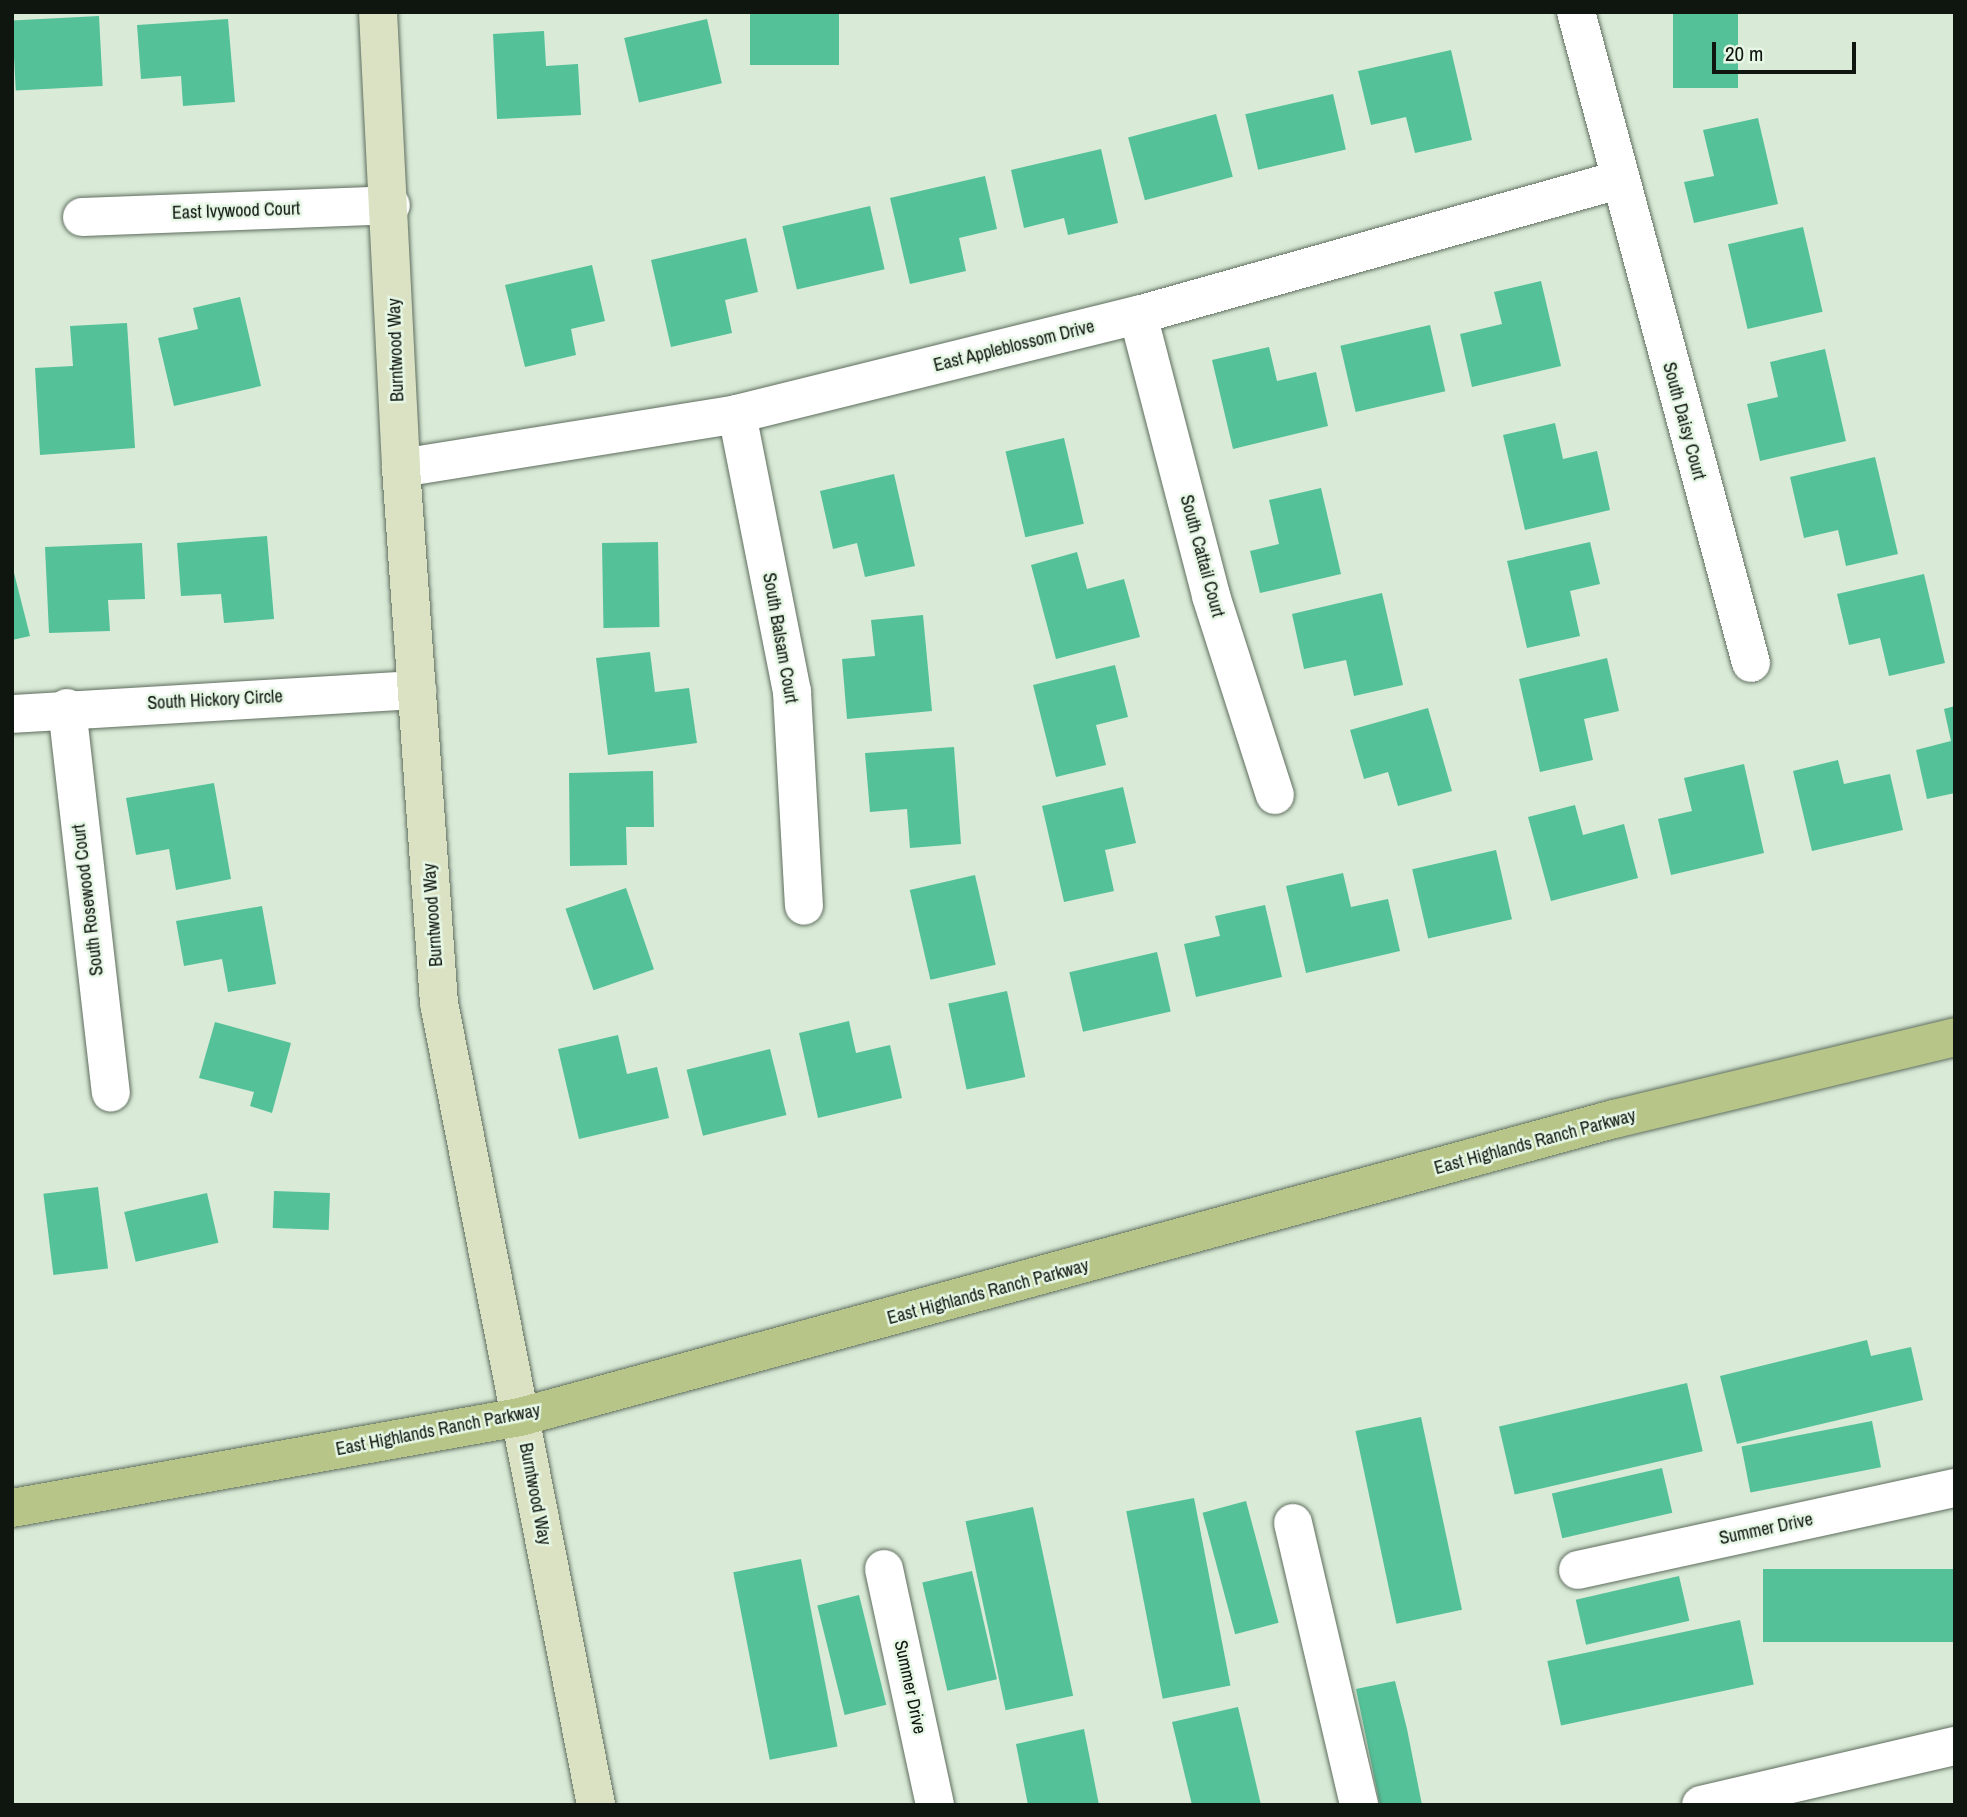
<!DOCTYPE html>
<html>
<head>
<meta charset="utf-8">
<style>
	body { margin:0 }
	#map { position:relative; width:1967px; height:1817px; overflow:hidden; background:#d9ead7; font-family:"Archivo Narrow",sans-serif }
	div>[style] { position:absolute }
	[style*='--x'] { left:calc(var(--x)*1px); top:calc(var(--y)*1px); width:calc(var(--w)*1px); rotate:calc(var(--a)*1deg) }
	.building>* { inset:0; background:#54c199; transform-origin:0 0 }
	.roads { filter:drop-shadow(0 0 2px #5f6e5e) drop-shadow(0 0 2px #5f6e5e) }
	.street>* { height:38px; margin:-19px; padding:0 19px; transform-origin:19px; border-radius:19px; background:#fff }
	.secondary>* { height:38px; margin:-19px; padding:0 19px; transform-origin:19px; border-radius:19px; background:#dbe2c4 }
	.primary>* { height:38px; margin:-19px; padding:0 19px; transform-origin:19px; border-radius:19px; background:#b7c588 }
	span { translate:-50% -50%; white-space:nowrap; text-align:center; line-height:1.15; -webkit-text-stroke:5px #e6f7e5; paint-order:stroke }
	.street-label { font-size:18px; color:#0f150f }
	.frame { position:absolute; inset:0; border:14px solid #0f150f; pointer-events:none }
	.scale { position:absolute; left:1712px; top:42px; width:144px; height:32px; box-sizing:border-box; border:4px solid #0f150f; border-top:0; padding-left:9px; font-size:21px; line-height:24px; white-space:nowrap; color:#0f150f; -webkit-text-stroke:5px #e6f7e5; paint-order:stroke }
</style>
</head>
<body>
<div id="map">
	<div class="building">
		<div style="left:750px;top:12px;width:89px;height:53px"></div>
		<div style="left:1673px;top:12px;width:65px;height:76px"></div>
		<div style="left:99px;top:16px;width:70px;height:87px;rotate:87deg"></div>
		<div style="clip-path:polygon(228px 19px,235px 102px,183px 106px,181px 76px,141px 79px,137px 25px)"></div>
		<div style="left:707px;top:19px;width:66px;height:85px;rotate:77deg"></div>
		<div style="clip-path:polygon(544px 31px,546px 66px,578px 64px,581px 115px,497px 119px,493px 34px)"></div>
		<div style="clip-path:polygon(1451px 50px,1472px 140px,1415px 153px,1406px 117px,1371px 125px,1358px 71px)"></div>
		<div style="left:1333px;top:94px;width:57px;height:90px;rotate:77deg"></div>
		<div style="left:1216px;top:114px;width:65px;height:91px;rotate:75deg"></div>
		<div style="clip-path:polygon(1758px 118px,1778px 204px,1694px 223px,1684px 182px,1714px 176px,1703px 130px)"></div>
		<div style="clip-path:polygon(1101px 149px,1118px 223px,1068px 235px,1064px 218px,1024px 228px,1011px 170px)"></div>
		<div style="clip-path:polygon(985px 176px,997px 229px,959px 238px,966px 271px,910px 284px,890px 198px)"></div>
		<div style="left:870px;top:206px;width:65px;height:90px;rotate:77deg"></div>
		<div style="left:1803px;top:227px;width:87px;height:77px;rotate:77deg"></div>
		<div style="clip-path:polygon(746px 238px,758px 292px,725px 300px,732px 333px,671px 347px,651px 260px)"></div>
		<div style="clip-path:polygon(592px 265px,605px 321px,571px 329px,576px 355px,525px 367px,505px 285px)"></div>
		<div style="clip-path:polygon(1541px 281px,1561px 366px,1472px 387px,1460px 334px,1502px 324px,1494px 292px)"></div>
		<div style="clip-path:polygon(240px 297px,261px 386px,174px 406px,158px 338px,198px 329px,193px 308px)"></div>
		<div style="clip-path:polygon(127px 323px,135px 448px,40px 455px,35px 368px,73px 366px,70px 326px)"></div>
		<div style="left:1430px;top:325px;width:68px;height:92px;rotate:77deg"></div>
		<div style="clip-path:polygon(1269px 347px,1277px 381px,1316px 372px,1328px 426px,1233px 449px,1212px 360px)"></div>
		<div style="clip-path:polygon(1825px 349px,1846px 441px,1760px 461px,1747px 404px,1778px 397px,1770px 362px)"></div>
		<div style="clip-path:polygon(1555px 423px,1563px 459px,1597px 451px,1610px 510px,1525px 530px,1503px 435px)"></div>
		<div style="left:1064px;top:438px;width:88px;height:60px;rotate:77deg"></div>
		<div style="clip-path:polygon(1875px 457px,1898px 554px,1846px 566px,1838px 530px,1804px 538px,1790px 477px)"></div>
		<div style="clip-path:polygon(894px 474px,915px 566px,865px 577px,857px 543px,833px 549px,820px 491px)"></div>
		<div style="clip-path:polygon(1321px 488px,1341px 574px,1260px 593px,1250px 551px,1279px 544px,1269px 500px)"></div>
		<div style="clip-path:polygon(267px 536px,274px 619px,224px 623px,221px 594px,181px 596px,177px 543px)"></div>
		<div style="left:658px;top:542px;width:85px;height:56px;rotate:89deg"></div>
		<div style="clip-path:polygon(1590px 542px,1600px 584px,1570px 591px,1580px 636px,1527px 648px,1507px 561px)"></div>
		<div style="clip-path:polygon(142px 543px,145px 599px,108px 600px,110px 631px,49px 633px,45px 547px)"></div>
		<div style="clip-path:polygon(1077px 552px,1087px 589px,1124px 579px,1140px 637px,1056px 659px,1031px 565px)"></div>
		<div style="clip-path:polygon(12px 565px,30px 636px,12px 640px)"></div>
		<div style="clip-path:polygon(1924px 574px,1945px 663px,1889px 676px,1880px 638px,1849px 645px,1837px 594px)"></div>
		<div style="clip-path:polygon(1382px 593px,1403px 685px,1354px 696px,1346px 660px,1304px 669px,1292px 614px)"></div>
		<div style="clip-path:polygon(923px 615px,932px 711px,847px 719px,842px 659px,875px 656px,871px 620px)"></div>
		<div style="clip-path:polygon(650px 652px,655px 692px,689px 688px,697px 743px,608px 755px,596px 658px)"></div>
		<div style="clip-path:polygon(1607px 658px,1619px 711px,1584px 719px,1593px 760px,1540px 772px,1519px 679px)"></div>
		<div style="clip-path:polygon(1115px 665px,1128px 717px,1096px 725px,1106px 765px,1056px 777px,1033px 685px)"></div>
		<div style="clip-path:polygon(1955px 706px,1955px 793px,1927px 799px,1916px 750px,1951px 741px,1944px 709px)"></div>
		<div style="clip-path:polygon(1428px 708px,1452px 791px,1398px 806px,1388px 772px,1364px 779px,1350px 730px)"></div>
		<div style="clip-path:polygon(954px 747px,961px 844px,910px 848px,907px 809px,870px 812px,865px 753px)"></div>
		<div style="clip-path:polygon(1838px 760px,1844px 784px,1890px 774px,1903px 830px,1812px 851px,1793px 771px)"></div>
		<div style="clip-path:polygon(1744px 764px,1764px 853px,1671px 875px,1658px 819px,1692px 811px,1684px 778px)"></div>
		<div style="clip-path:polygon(653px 771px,654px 827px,626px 827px,627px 865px,570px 866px,569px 773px)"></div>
		<div style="clip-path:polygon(214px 783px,231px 879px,176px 890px,169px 849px,136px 855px,126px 798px)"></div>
		<div style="clip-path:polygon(1123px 787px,1136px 843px,1105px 850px,1114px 891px,1064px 902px,1042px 806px)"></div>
		<div style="clip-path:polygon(1575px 805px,1583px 835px,1624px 824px,1638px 878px,1551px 901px,1528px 817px)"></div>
		<div style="left:1496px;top:850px;width:71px;height:86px;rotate:77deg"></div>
		<div style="clip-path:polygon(1343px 873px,1351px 907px,1388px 899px,1400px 951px,1306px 973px,1286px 886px)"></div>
		<div style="left:975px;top:875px;width:92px;height:67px;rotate:77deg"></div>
		<div style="left:626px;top:888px;width:86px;height:64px;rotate:71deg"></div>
		<div style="clip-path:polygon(1265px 905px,1282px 977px,1196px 997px,1184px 944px,1220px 936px,1215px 916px)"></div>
		<div style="clip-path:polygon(262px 906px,276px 984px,228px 992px,222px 959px,184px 966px,176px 921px)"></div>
		<div style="left:1157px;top:952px;width:61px;height:90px;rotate:77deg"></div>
		<div style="left:1007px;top:991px;width:88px;height:60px;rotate:78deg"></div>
		<div style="clip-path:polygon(849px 1021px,856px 1053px,890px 1045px,902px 1098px,818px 1118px,799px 1033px)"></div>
		<div style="clip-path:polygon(215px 1022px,291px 1043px,272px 1113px,250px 1106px,254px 1092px,199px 1078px)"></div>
		<div style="clip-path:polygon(618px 1035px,627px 1074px,657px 1067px,669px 1118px,579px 1139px,558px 1049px)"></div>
		<div style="left:770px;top:1049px;width:68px;height:86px;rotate:76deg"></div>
		<div style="left:98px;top:1187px;width:82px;height:55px;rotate:83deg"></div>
		<div style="left:274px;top:1191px;width:56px;height:37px;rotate:2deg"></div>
		<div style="left:207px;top:1193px;width:51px;height:85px;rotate:77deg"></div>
		<div style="clip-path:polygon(1867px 1340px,1871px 1356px,1911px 1347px,1923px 1400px,1737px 1444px,1720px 1376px)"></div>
		<div style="left:1687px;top:1383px;width:70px;height:193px;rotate:77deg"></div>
		<div style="left:1421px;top:1417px;width:197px;height:67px;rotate:78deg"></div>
		<div style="left:1872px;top:1421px;width:47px;height:133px;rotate:79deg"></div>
		<div style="left:1662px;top:1468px;width:46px;height:113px;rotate:77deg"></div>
		<div style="left:1194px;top:1498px;width:191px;height:69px;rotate:79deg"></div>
		<div style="left:1246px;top:1501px;width:126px;height:45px;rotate:75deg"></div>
		<div style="left:1033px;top:1507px;width:193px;height:69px;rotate:78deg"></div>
		<div style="left:801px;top:1559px;width:191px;height:69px;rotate:79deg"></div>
		<div style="left:1955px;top:1569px;width:73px;height:192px;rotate:90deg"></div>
		<div style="left:972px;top:1571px;width:111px;height:51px;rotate:77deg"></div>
		<div style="left:1679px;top:1576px;width:46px;height:106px;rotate:77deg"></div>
		<div style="left:859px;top:1595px;width:113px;height:43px;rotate:76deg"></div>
		<div style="left:1740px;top:1620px;width:66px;height:197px;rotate:78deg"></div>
		<div style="clip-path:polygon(1395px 1681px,1407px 1729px,1422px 1805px,1380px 1805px,1356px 1689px)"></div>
		<div style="clip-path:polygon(1238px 1707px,1261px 1805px,1192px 1805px,1172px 1722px)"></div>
		<div style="clip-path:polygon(1084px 1729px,1099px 1805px,1028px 1805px,1016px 1744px)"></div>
	</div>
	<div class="roads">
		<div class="street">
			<div style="--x:1576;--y:12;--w:674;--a:74.95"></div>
			<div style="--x:82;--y:217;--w:309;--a:-2.2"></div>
			<div style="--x:1138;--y:315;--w:290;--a:75.4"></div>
			<div style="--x:1211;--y:596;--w:209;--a:72.2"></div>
			<div style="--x:737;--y:414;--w:283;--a:78.8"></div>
			<div style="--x:792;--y:692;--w:214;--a:86.8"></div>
			<div style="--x:401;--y:468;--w:340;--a:-9.1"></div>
			<div style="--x:737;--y:414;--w:413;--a:-13.9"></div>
			<div style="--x:1138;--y:315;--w:498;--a:-15.7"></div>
			<div style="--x:67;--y:708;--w:387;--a:83.5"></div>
			<div style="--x:12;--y:714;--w:406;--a:-3.4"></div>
			<div style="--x:1293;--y:1523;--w:290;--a:76.8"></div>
			<div style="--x:884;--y:1569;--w:241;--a:77.8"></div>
			<div style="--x:1578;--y:1570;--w:386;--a:-12.3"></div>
			<div style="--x:1701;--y:1805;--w:261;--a:-13.1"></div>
		</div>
		<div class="secondary">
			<div style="--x:378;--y:12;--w:457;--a:87.1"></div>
			<div style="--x:401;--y:468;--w:536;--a:85.94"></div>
			<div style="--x:439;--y:1003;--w:817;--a:78.92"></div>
		</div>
		<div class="primary">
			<div style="--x:12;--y:1508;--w:516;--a:-10.16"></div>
			<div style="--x:520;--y:1417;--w:1134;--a:-15.24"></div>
			<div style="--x:1614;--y:1119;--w:351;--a:-13.5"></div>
		</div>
	</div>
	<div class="street-label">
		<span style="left:236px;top:211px;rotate:-2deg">East Ivywood Court</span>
		<span style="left:1014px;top:346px;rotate:-14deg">East Appleblossom Drive</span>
		<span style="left:396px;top:350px;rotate:-92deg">Burntwood Way</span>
		<span style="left:1684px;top:421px;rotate:75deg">South Daisy Court</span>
		<span style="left:1202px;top:556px;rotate:75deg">South Cattail Court</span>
		<span style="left:780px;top:638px;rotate:80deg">South Balsam Court</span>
		<span style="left:215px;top:700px;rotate:-3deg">South Hickory Circle</span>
		<span style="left:88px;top:900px;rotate:-97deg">South Rosewood Court</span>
		<span style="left:433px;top:915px;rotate:-94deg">Burntwood Way</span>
		<span style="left:1535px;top:1142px;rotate:-15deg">East Highlands Ranch Parkway</span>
		<span style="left:988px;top:1292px;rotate:-15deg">East Highlands Ranch Parkway</span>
		<span style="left:438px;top:1430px;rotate:-11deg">East Highlands Ranch Parkway</span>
		<span style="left:535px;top:1494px;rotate:79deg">Burntwood Way</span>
		<span style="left:1766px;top:1529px;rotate:-12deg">Summer Drive</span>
		<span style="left:910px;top:1687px;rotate:78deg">Summer Drive</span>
	</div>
	<div class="frame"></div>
	<div class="scale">20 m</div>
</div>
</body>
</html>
